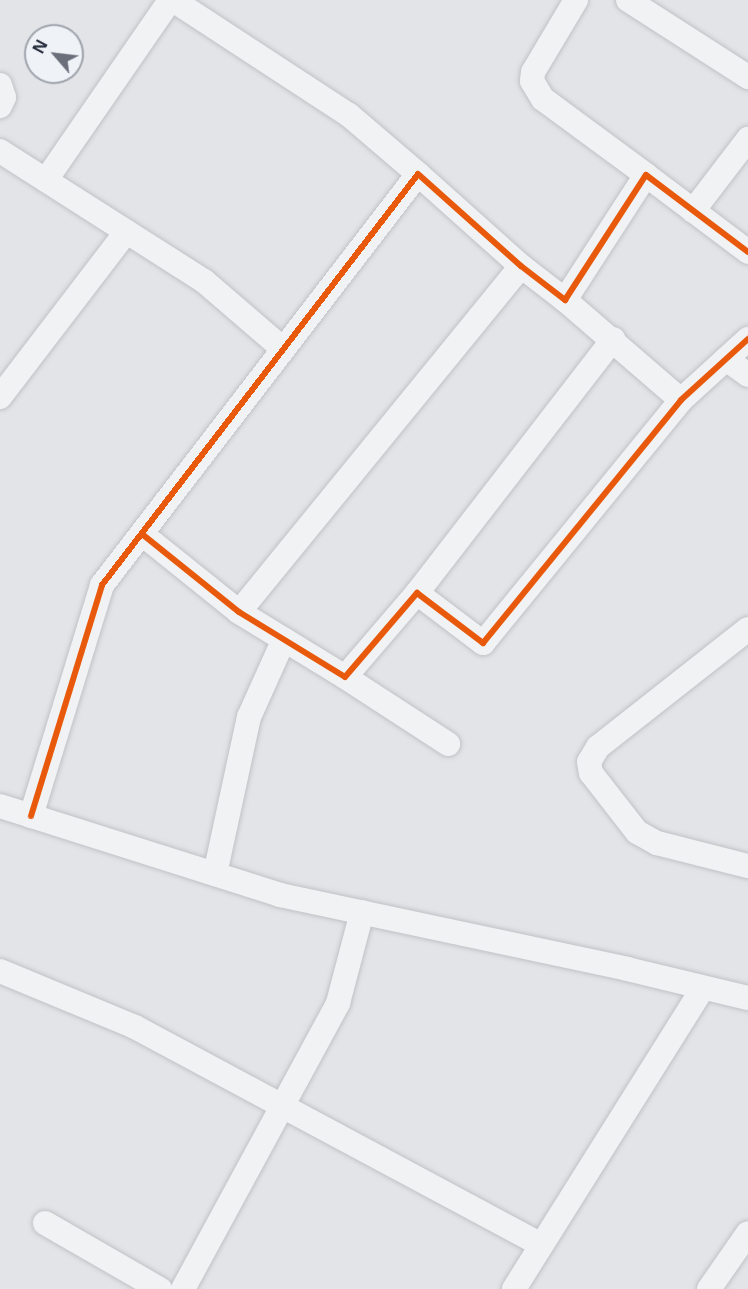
<!DOCTYPE html>
<html>
<head>
<meta charset="utf-8">
<style>
	body { margin:0 }
	#map { position:relative; width:748px; height:1289px; overflow:hidden; background:#e2e4e7; font-family:"Open Sans",sans-serif }
	div>[style] { position:absolute }
	[style*='--x'] { left:calc(var(--x)*1px); top:calc(var(--y)*1px); width:calc(var(--w)*1px); rotate:calc(var(--a)*1deg) }
	.roads { filter:drop-shadow(0 0 2px #c0c2c5) drop-shadow(0 0 2px #c0c2c5) }
	.minor>* { height:24px; margin:-12px; padding:0 12px; transform-origin:12px; border-radius:12px; background:#f1f2f3 }
	.cycleway>* { height:6px; margin:-3px; padding:0 3px; transform-origin:3px; border-radius:3px; background:#e8590c }
	span { translate:-50% -50%; white-space:nowrap; text-align:center; line-height:1.15; -webkit-text-stroke:5px #eff2f6; paint-order:stroke }
	.north { position:absolute; left:24px; top:24px; width:60px; height:60px; box-sizing:border-box; background:#eff2f6; border:2px solid #a0a4ad; border-radius:50%; rotate:298deg; font-size:16px; font-weight:700; line-height:24px; text-align:center; color:#293040 }
	.north::after { content:''; display:block; margin:auto; width:21px; height:27px; background:#6a6f7a; clip-path:polygon(50% 0,100% 100%,50% 72%,0 100%) }
</style>
</head>
<body>
<div id="map">
	<div class="roads">
		<div class="minor">
			<div style="--x:173;--y:0;--w:210;--a:33.2"></div>
			<div style="--x:349;--y:115;--w:91;--a:40.5"></div>
			<div style="--x:576;--y:0;--w:84;--a:120.8"></div>
			<div style="--x:533;--y:72;--w:9;--a:96"></div>
			<div style="--x:532;--y:81;--w:21;--a:59"></div>
			<div style="--x:543;--y:99;--w:128;--a:36.4"></div>
			<div style="--x:628;--y:0;--w:143;--a:32.7"></div>
			<div style="--x:0;--y:85;--w:13;--a:72"></div>
			<div style="--x:4;--y:97;--w:10;--a:114"></div>
			<div style="--x:0;--y:151;--w:242;--a:32.5"></div>
			<div style="--x:204;--y:281;--w:104;--a:40.7"></div>
			<div style="--x:46;--y:180;--w:219;--a:-55.4"></div>
			<div style="--x:693;--y:211;--w:91;--a:-52.6"></div>
			<div style="--x:565;--y:300;--w:153;--a:40.8"></div>
			<div style="--x:726;--y:359;--w:27;--a:36"></div>
			<div style="--x:0;--y:397;--w:208;--a:-52.6"></div>
			<div style="--x:142;--y:534;--w:124;--a:38.8"></div>
			<div style="--x:239;--y:612;--w:124;--a:31.5"></div>
			<div style="--x:345;--y:677;--w:111;--a:-49.4"></div>
			<div style="--x:417;--y:593;--w:83;--a:37.1"></div>
			<div style="--x:483;--y:643;--w:313;--a:-50.8"></div>
			<div style="--x:681;--y:400;--w:91;--a:-42.3"></div>
			<div style="--x:417;--y:593;--w:321;--a:-52.3"></div>
			<div style="--x:239;--y:612;--w:446;--a:-50.8"></div>
			<div style="--x:748;--y:629;--w:191;--a:141.8"></div>
			<div style="--x:598;--y:747;--w:17;--a:121"></div>
			<div style="--x:589;--y:762;--w:11;--a:80"></div>
			<div style="--x:591;--y:773;--w:75;--a:52.1"></div>
			<div style="--x:637;--y:832;--w:23;--a:29"></div>
			<div style="--x:657;--y:843;--w:94;--a:14.2"></div>
			<div style="--x:345;--y:677;--w:123;--a:33"></div>
			<div style="--x:0;--y:806;--w:294;--a:17.6"></div>
			<div style="--x:280;--y:895;--w:355;--a:12"></div>
			<div style="--x:627;--y:969;--w:124;--a:13.5"></div>
			<div style="--x:31;--y:816;--w:242;--a:-72.9"></div>
			<div style="--x:102;--y:585;--w:518;--a:-52.44"></div>
			<div style="--x:418;--y:174;--w:138;--a:41.8"></div>
			<div style="--x:521;--y:266;--w:56;--a:37.7"></div>
			<div style="--x:565;--y:300;--w:149;--a:-57.1"></div>
			<div style="--x:646;--y:175;--w:128;--a:37"></div>
			<div style="--x:215;--y:874;--w:161;--a:-77.8"></div>
			<div style="--x:249;--y:717;--w:85;--a:-65.8"></div>
			<div style="--x:0;--y:971;--w:146;--a:22.5"></div>
			<div style="--x:135;--y:1027;--w:461;--a:28.2"></div>
			<div style="--x:45;--y:1223;--w:133;--a:29.9"></div>
			<div style="--x:183;--y:1289;--w:325;--a:-61.5"></div>
			<div style="--x:338;--y:1003;--w:94;--a:-75.2"></div>
			<div style="--x:514;--y:1289;--w:355;--a:-57.9"></div>
			<div style="--x:709;--y:1289;--w:68;--a:-55.1"></div>
		</div>
	</div>
	<div class="cycleway">
		<div style="--x:142;--y:534;--w:124;--a:38.8"></div>
		<div style="--x:239;--y:612;--w:124;--a:31.5"></div>
		<div style="--x:345;--y:677;--w:111;--a:-49.4"></div>
		<div style="--x:417;--y:593;--w:83;--a:37.1"></div>
		<div style="--x:483;--y:643;--w:313;--a:-50.8"></div>
		<div style="--x:681;--y:400;--w:91;--a:-42.3"></div>
		<div style="--x:31;--y:816;--w:242;--a:-72.9"></div>
		<div style="--x:102;--y:585;--w:518;--a:-52.44"></div>
		<div style="--x:418;--y:174;--w:138;--a:41.8"></div>
		<div style="--x:521;--y:266;--w:56;--a:37.7"></div>
		<div style="--x:565;--y:300;--w:149;--a:-57.1"></div>
		<div style="--x:646;--y:175;--w:128;--a:37"></div>
	</div>
	<div class="north">N</div>
</div>
</body>
</html>
